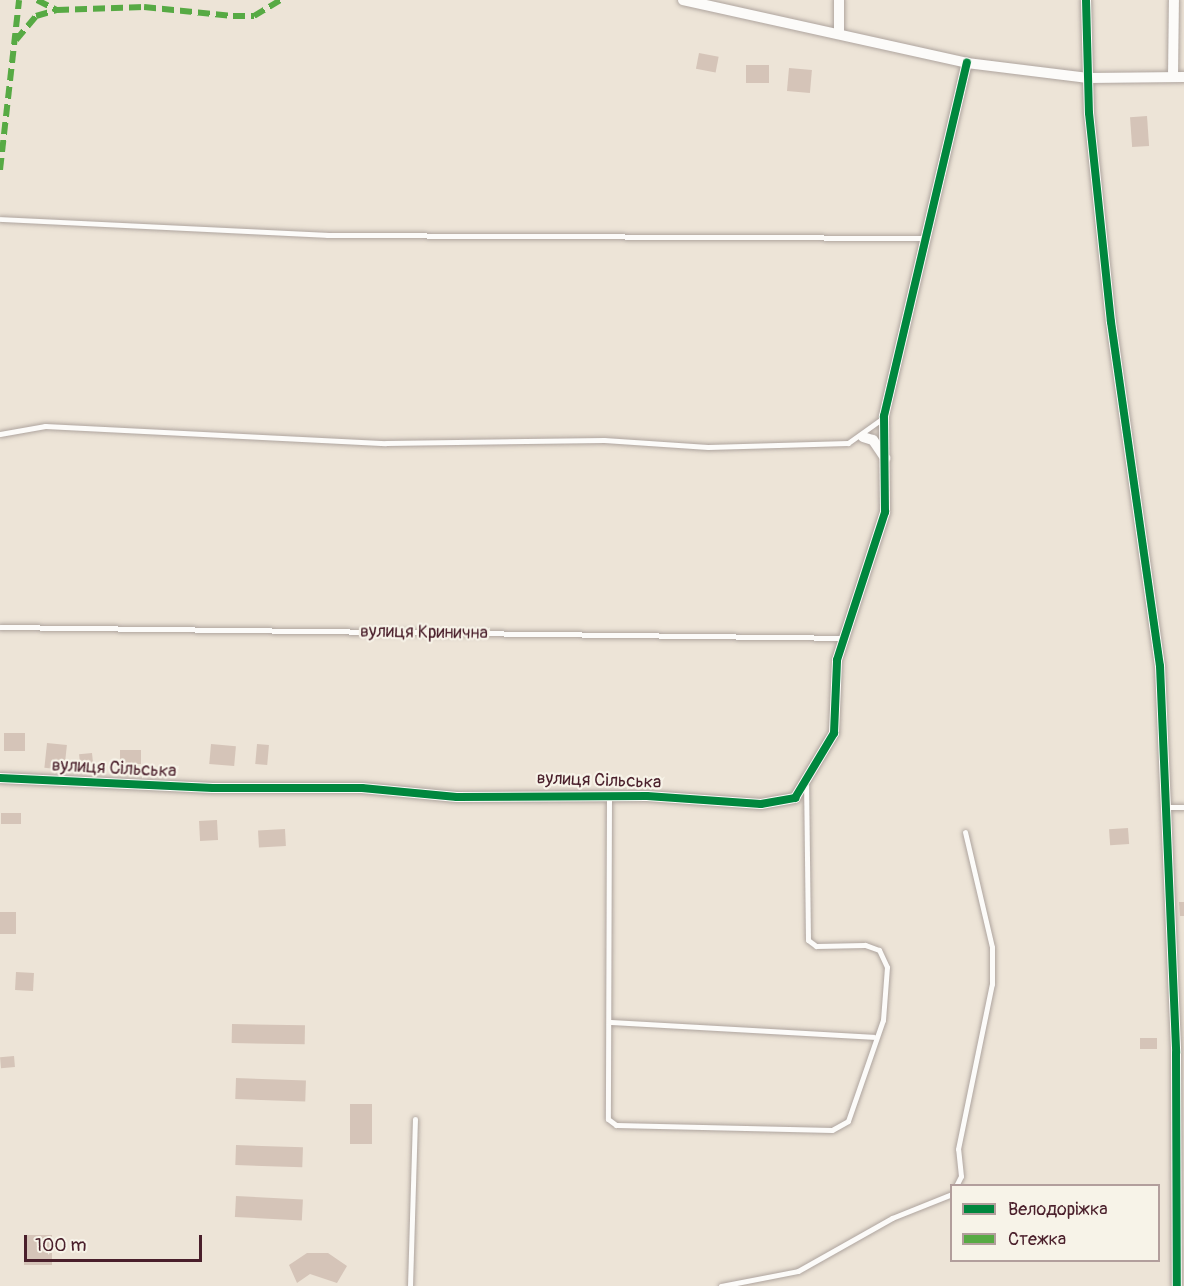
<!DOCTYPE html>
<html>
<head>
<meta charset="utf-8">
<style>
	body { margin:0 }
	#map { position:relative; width:1184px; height:1286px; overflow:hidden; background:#ede4d7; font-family:Pangolin,sans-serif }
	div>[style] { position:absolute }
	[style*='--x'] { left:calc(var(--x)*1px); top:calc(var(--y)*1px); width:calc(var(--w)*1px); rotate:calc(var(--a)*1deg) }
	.building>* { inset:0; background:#d5c4b8; transform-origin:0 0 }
	.roads { filter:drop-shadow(0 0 2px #aea49e) drop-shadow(0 0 2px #aea49e) }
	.service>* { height:5px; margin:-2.5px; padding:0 2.5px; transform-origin:2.5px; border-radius:2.5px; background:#fcfbf9 }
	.minor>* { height:10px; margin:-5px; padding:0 5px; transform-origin:5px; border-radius:5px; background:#fcfbf9 }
	.quiet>* { height:6px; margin-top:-3px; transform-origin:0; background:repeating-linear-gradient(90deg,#57aa44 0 12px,transparent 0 18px) }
	.cycleway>* { height:8px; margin:-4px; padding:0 4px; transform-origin:4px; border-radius:4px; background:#00873e }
	span { translate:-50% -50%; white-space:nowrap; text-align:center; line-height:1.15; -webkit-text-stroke:4.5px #f7f3e8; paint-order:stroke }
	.street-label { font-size:18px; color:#4a1f2b }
	.legend { position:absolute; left:950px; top:1184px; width:210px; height:78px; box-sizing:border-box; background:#f7f3e8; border:2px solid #b29e9c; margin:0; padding:8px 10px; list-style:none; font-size:18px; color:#4a1f2b }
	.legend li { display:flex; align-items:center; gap:12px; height:30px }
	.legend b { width:30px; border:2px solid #b29e9c }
	.scale { position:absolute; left:24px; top:1235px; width:178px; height:27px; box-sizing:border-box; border:3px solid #4a1f2b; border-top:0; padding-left:8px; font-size:18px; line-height:21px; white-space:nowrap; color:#4a1f2b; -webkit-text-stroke:4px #f7f3e8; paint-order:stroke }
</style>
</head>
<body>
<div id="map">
	<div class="building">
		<div style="left:699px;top:53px;width:20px;height:16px;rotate:11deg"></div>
		<div style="left:746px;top:65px;width:23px;height:18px"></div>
		<div style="left:789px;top:68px;width:23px;height:23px;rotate:5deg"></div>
		<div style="left:1147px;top:116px;width:30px;height:17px;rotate:86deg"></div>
		<div style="left:4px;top:733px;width:21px;height:18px"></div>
		<div style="left:47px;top:743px;width:20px;height:25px;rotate:6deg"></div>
		<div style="left:211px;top:744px;width:25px;height:20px;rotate:5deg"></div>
		<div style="left:257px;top:744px;width:12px;height:20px;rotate:5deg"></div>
		<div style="left:120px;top:750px;width:21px;height:14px"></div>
		<div style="left:92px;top:753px;width:10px;height:13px;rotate:84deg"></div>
		<div style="left:1px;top:813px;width:20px;height:11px"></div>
		<div style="left:217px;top:820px;width:20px;height:18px;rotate:87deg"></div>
		<div style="left:1128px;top:828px;width:16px;height:19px;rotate:86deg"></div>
		<div style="left:285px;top:829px;width:17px;height:27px;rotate:87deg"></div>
		<div style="clip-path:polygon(1179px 902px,1184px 902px,1184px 916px,1180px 916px)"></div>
		<div style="left:0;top:912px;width:16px;height:22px"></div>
		<div style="left:16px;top:972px;width:18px;height:18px;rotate:3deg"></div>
		<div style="left:232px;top:1024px;width:73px;height:19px;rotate:1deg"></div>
		<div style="left:1157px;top:1038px;width:11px;height:17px;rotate:90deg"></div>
		<div style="left:14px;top:1056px;width:11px;height:14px;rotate:85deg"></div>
		<div style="left:236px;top:1078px;width:70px;height:21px;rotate:2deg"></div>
		<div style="left:350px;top:1104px;width:22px;height:40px"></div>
		<div style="left:236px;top:1145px;width:67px;height:20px;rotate:2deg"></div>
		<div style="left:236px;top:1196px;width:67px;height:21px;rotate:3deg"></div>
		<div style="left:24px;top:1235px;width:28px;height:30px"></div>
		<div style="clip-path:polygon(307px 1253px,328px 1253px,347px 1266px,337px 1283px,310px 1274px,297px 1283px,289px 1265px)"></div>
	</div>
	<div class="roads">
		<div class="service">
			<div style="--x:0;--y:219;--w:327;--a:2.8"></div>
			<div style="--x:327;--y:235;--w:597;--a:0.29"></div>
			<div style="--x:0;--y:434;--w:46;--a:-10.1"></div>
			<div style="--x:45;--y:426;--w:341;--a:2.9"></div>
			<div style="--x:386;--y:443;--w:218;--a:-0.8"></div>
			<div style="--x:604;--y:440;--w:104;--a:3.9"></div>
			<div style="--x:708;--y:447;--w:140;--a:-1.6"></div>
			<div style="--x:848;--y:443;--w:43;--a:-35.5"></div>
			<div style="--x:0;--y:627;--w:846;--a:0.74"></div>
			<div style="--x:609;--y:797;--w:322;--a:90.2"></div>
			<div style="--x:608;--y:1119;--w:10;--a:37"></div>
			<div style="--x:616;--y:1125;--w:216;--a:1.3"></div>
			<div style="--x:832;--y:1130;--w:18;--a:-29"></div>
			<div style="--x:848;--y:1121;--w:107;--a:-70.9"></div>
			<div style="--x:883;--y:1020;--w:53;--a:-85.7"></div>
			<div style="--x:887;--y:967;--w:19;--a:-115"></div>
			<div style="--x:879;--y:950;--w:15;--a:-160"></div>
			<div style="--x:865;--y:945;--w:49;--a:178.8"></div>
			<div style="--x:816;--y:946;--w:10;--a:-143"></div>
			<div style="--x:808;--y:940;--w:154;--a:-90.7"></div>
			<div style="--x:1166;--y:807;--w:18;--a:0"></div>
			<div style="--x:609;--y:1022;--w:265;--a:3.2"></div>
			<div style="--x:956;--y:1186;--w:11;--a:-63"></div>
			<div style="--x:961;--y:1176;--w:27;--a:-96"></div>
			<div style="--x:958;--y:1149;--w:168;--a:-78.4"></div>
			<div style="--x:992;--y:984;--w:37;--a:-90"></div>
			<div style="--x:992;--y:947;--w:118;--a:-103.2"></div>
			<div style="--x:410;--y:1286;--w:167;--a:-88.3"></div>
			<div style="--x:721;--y:1286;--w:78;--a:-11"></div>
			<div style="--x:798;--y:1271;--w:108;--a:-29.4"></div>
			<div style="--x:892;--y:1218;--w:65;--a:-21.8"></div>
		</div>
		<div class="minor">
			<div style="--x:683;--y:0;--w:291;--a:12.5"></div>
			<div style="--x:967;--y:63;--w:122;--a:7.1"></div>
			<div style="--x:1088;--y:78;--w:96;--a:-0.6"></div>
			<div style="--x:1086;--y:0;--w:113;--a:88.5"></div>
			<div style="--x:1089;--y:113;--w:210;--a:84"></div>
			<div style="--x:1111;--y:322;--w:347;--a:81.9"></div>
			<div style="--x:1160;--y:666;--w:387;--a:87.6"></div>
			<div style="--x:1176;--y:1053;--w:233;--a:89.8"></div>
			<div style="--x:839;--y:33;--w:33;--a:-90"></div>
			<div style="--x:1173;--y:77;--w:77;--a:-89.3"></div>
			<div style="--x:863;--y:437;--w:10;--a:17"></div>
			<div style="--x:873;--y:440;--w:22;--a:56"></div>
			<div style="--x:0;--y:778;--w:213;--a:2.7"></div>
			<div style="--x:213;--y:788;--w:149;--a:0"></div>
			<div style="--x:362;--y:788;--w:95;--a:5.4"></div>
			<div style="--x:457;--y:797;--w:190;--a:-0.3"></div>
			<div style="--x:647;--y:796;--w:114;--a:4"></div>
			<div style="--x:761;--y:804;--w:35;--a:-10"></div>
			<div style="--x:795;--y:798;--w:76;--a:-59"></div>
			<div style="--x:834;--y:733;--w:73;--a:-87.6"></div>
			<div style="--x:837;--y:660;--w:156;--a:-72"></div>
			<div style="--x:885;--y:512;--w:96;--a:-90.6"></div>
			<div style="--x:884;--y:416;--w:363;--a:-76.8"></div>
		</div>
	</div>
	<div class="quiet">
		<div style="--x:37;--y:0;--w:22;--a:27"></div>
		<div style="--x:57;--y:10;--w:87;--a:-2"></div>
		<div style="--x:144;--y:7;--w:89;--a:5.8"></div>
		<div style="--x:233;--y:16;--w:21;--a:0"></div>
		<div style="--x:254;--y:16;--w:31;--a:-31"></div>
		<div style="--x:16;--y:40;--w:31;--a:-50"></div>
		<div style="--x:36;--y:16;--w:22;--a:-16"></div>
		<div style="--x:0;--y:170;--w:171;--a:-83.6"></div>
	</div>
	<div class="cycleway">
		<div style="--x:1086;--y:0;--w:113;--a:88.5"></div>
		<div style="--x:1089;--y:113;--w:210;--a:84"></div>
		<div style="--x:1111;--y:322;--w:347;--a:81.9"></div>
		<div style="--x:1160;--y:666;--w:387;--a:87.6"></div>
		<div style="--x:1176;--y:1053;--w:233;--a:89.8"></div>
		<div style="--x:0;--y:778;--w:213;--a:2.7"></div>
		<div style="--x:213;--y:788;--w:149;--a:0"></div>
		<div style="--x:362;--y:788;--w:95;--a:5.4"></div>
		<div style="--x:457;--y:797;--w:190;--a:-0.3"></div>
		<div style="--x:647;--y:796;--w:114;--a:4"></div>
		<div style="--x:761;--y:804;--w:35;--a:-10"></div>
		<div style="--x:795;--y:798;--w:76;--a:-59"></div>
		<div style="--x:834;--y:733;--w:73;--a:-87.6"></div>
		<div style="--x:837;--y:660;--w:156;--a:-72"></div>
		<div style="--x:885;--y:512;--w:96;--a:-90.6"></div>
		<div style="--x:884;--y:416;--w:363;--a:-76.8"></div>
	</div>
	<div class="street-label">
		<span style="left:424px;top:633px;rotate:1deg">вулиця Кринична</span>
		<span style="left:114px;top:769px;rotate:3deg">вулиця Сільська</span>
		<span style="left:599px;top:781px;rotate:2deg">вулиця Сільська</span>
	</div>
	<ul class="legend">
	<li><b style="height:8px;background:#00873e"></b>Велодоріжка</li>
	<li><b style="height:8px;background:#57aa44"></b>Стежка</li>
	</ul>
	<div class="scale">100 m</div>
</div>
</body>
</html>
